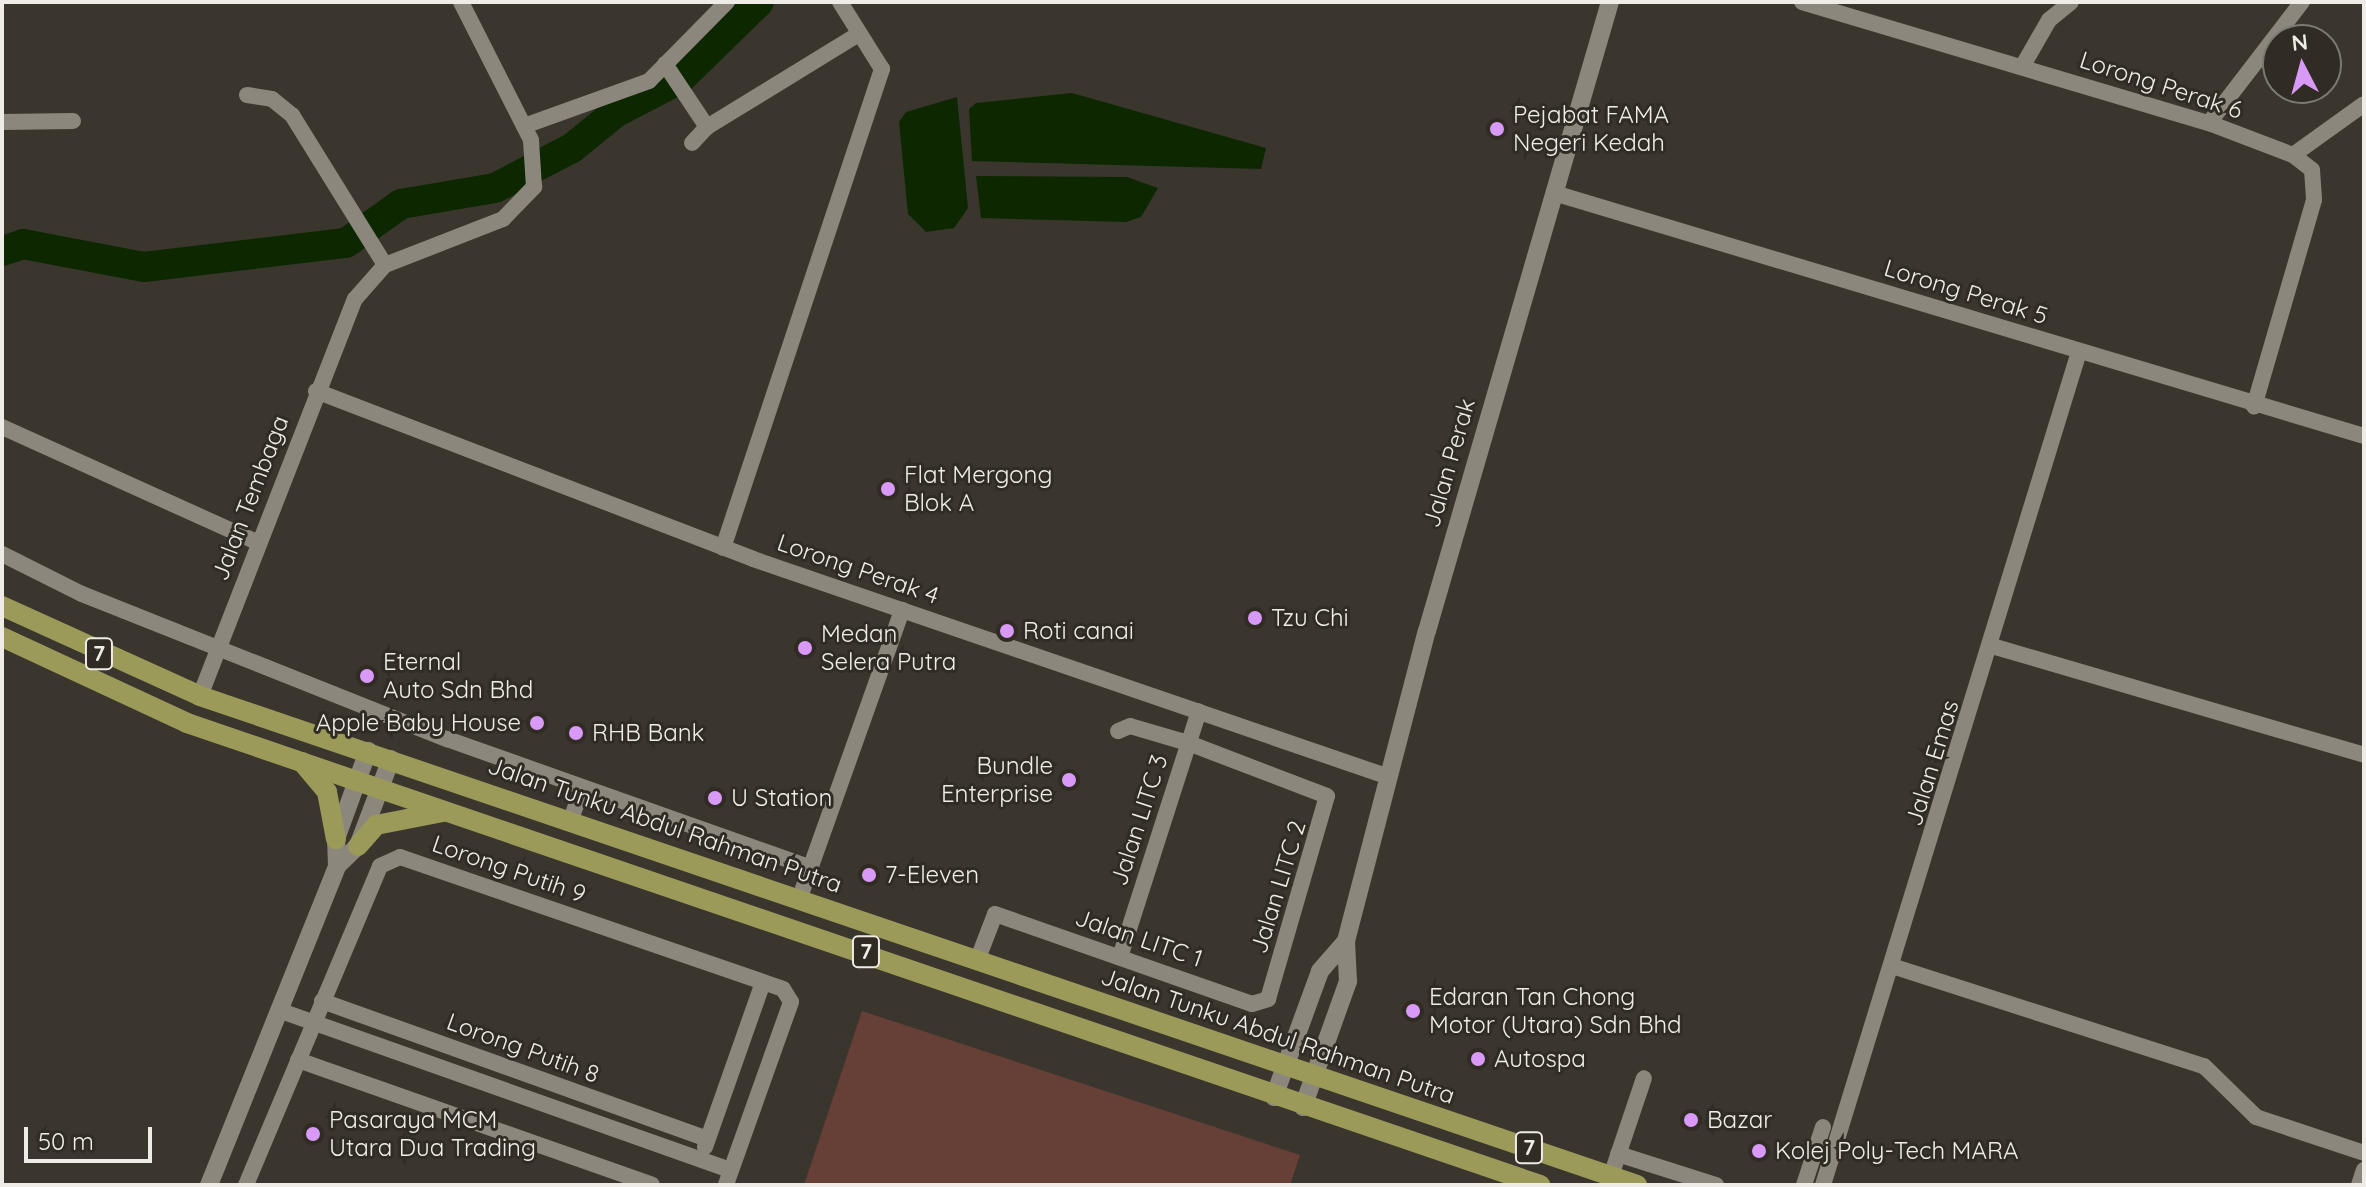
<!DOCTYPE html>
<html>
<head>
<meta charset="utf-8">
<style>
	body { margin:0 }
	#map { position:relative; width:2366px; height:1187px; overflow:hidden; background:#3a362e; font-family:Quicksand,sans-serif }
	div>[style] { position:absolute }
	[style*='--x'] { left:calc(var(--x)*1px); top:calc(var(--y)*1px); width:calc(var(--w)*1px); rotate:calc(var(--a)*1deg) }
	.green>* { inset:0; background:#663f37 }
	.water>* { inset:0; background:#0d2800 }
	.river>* { height:30px; margin:-15px; padding:0 15px; transform-origin:15px; border-radius:15px; background:#0d2800 }
	.minor>* { height:16px; margin:-8px; padding:0 8px; transform-origin:8px; border-radius:8px; background:#8b877d }
	.tertiary>* { height:18px; margin:-9px; padding:0 9px; transform-origin:9px; border-radius:9px; background:#8b877d }
	.primary>* { height:20px; margin:-10px; padding:0 10px; transform-origin:10px; border-radius:10px; background:#9b9a58 }
	.dots>* { width:22px; height:22px; translate:-50% -50%; box-sizing:border-box; border:4px solid #302c24; border-radius:50% }
	span { translate:-50% -50%; white-space:nowrap; text-align:center; line-height:1.15; -webkit-text-stroke:6px #302c24; paint-order:stroke }
	.shield-label span { padding:2px 6px; background:#302c24; border:2px solid; border-radius:6px; -webkit-text-stroke-width:0 }
	.shield-label { font-size:22px; color:#efece7; font-weight:700 }
	.street-label { font-size:24px; color:#efece7 }
	.poi-label { font-size:24px; color:#efece7 }
	.left { translate:0 -50%; text-align:left }
	.right { translate:-100% -50%; text-align:right }
	.frame { position:absolute; inset:0; border:4px solid #efece7; pointer-events:none }
	.north { position:absolute; left:2262px; top:24px; width:80px; height:80px; box-sizing:border-box; background:#302c24; border:2px solid #7c7972; border-radius:50%; rotate:354deg; font-size:22px; font-weight:700; line-height:32px; text-align:center; color:#efece7 }
	.north::after { content:''; display:block; margin:auto; width:28px; height:36px; background:#d99af7; clip-path:polygon(50% 0,100% 100%,50% 72%,0 100%) }
	.scale { position:absolute; left:24px; top:1127px; width:128px; height:36px; box-sizing:border-box; border:4px solid #efece7; border-top:0; padding-left:10px; font-size:24px; line-height:28px; white-space:nowrap; color:#efece7; -webkit-text-stroke:6px #302c24; paint-order:stroke }
</style>
</head>
<body>
<div id="map">
	<div class="green">
		<div style="clip-path:polygon(862px 1011px,1300px 1155px,1290px 1185px,804px 1185px)"></div>
	</div>
	<div class="water">
		<div style="clip-path:polygon(1072px 93px,1266px 148px,1261px 169px,972px 161px,969px 109px,976px 103px)"></div>
		<div style="clip-path:polygon(957px 97px,968px 208px,954px 228px,926px 232px,908px 214px,899px 122px,906px 112px)"></div>
		<div style="clip-path:polygon(976px 176px,1127px 177px,1158px 188px,1141px 217px,1126px 222px,981px 218px)"></div>
	</div>
	<div class="river">
		<div style="--x:2;--y:251;--w:22;--a:-18"></div>
		<div style="--x:23;--y:244;--w:123;--a:10.8"></div>
		<div style="--x:144;--y:267;--w:203;--a:-6.8"></div>
		<div style="--x:346;--y:243;--w:67;--a:-35.3"></div>
		<div style="--x:401;--y:204;--w:95;--a:-9.7"></div>
		<div style="--x:495;--y:188;--w:87;--a:-27.5"></div>
		<div style="--x:572;--y:148;--w:55;--a:-39.1"></div>
		<div style="--x:615;--y:113;--w:73;--a:-27.6"></div>
		<div style="--x:680;--y:79;--w:110;--a:-44.3"></div>
	</div>
	<div class="minor">
		<div style="--x:1802;--y:2;--w:425;--a:16.6"></div>
		<div style="--x:2209;--y:123;--w:90;--a:20.9"></div>
		<div style="--x:2293;--y:155;--w:24;--a:38"></div>
		<div style="--x:2312;--y:170;--w:30;--a:86"></div>
		<div style="--x:2314;--y:200;--w:215;--a:106.2"></div>
		<div style="--x:665;--y:64;--w:76;--a:56.3"></div>
		<div style="--x:2022;--y:67;--w:54;--a:-60.1"></div>
		<div style="--x:2049;--y:20;--w:28;--a:-39"></div>
		<div style="--x:247;--y:95;--w:25;--a:9"></div>
		<div style="--x:272;--y:99;--w:26;--a:39"></div>
		<div style="--x:292;--y:115;--w:176;--a:58.2"></div>
		<div style="--x:2;--y:122;--w:71;--a:-0.8"></div>
		<div style="--x:2209;--y:123;--w:153;--a:-52.5"></div>
		<div style="--x:524;--y:126;--w:133;--a:-19.8"></div>
		<div style="--x:649;--y:81;--w:111;--a:-45.4"></div>
		<div style="--x:692;--y:143;--w:22;--a:-47"></div>
		<div style="--x:707;--y:127;--w:176;--a:-31.5"></div>
		<div style="--x:2293;--y:155;--w:87;--a:-35.7"></div>
		<div style="--x:1554;--y:193;--w:846;--a:16.7"></div>
		<div style="--x:316;--y:391;--w:468;--a:21"></div>
		<div style="--x:753;--y:559;--w:672;--a:18.92"></div>
		<div style="--x:2;--y:427;--w:282;--a:24.3"></div>
		<div style="--x:723;--y:548;--w:505;--a:-71.64"></div>
		<div style="--x:882;--y:69;--w:79;--a:-122.1"></div>
		<div style="--x:2;--y:554;--w:89;--a:26.6"></div>
		<div style="--x:82;--y:594;--w:393;--a:21.7"></div>
		<div style="--x:447;--y:739;--w:386;--a:19.5"></div>
		<div style="--x:1992;--y:646;--w:388;--a:16.3"></div>
		<div style="--x:200;--y:696;--w:426;--a:-68.7"></div>
		<div style="--x:355;--y:299;--w:45;--a:-48.6"></div>
		<div style="--x:385;--y:265;--w:127;--a:-21.3"></div>
		<div style="--x:503;--y:219;--w:45;--a:-45.9"></div>
		<div style="--x:534;--y:187;--w:47;--a:-93.7"></div>
		<div style="--x:531;--y:140;--w:155;--a:-116.9"></div>
		<div style="--x:571;--y:819;--w:32;--a:-70"></div>
		<div style="--x:800;--y:897;--w:305;--a:-70.4"></div>
		<div style="--x:1120;--y:957;--w:258;--a:-72.2"></div>
		<div style="--x:977;--y:961;--w:50;--a:-69"></div>
		<div style="--x:995;--y:914;--w:272;--a:19.3"></div>
		<div style="--x:1252;--y:1004;--w:17;--a:-17"></div>
		<div style="--x:1268;--y:999;--w:211;--a:-73.8"></div>
		<div style="--x:1327;--y:796;--w:149;--a:-159.1"></div>
		<div style="--x:1188;--y:743;--w:60;--a:-163.7"></div>
		<div style="--x:1130;--y:726;--w:13;--a:157"></div>
		<div style="--x:1895;--y:967;--w:324;--a:17.8"></div>
		<div style="--x:2204;--y:1066;--w:73;--a:44.4"></div>
		<div style="--x:2256;--y:1117;--w:114;--a:18.4"></div>
		<div style="--x:322;--y:1001;--w:409;--a:19.7"></div>
		<div style="--x:281;--y:1011;--w:476;--a:19.5"></div>
		<div style="--x:298;--y:1060;--w:375;--a:19.4"></div>
		<div style="--x:705;--y:1147;--w:175;--a:-70.6"></div>
		<div style="--x:1618;--y:1154;--w:103;--a:17.6"></div>
		<div style="--x:1611;--y:1176;--w:103;--a:-71.4"></div>
		<div style="--x:246;--y:1185;--w:346;--a:-67.2"></div>
		<div style="--x:380;--y:866;--w:22;--a:-24"></div>
		<div style="--x:400;--y:857;--w:405;--a:19"></div>
		<div style="--x:783;--y:989;--w:15;--a:58"></div>
		<div style="--x:791;--y:1002;--w:194;--a:109.6"></div>
		<div style="--x:1804;--y:1185;--w:61;--a:-71.9"></div>
		<div style="--x:1823;--y:1185;--w:871;--a:-72.92"></div>
		<div style="--x:2359;--y:1185;--w:16;--a:-72"></div>
	</div>
	<div class="tertiary">
		<div style="--x:337;--y:866;--w:29;--a:-44"></div>
		<div style="--x:358;--y:846;--w:93;--a:-69.2"></div>
		<div style="--x:1274;--y:1097;--w:134;--a:-69.9"></div>
		<div style="--x:1320;--y:971;--w:40;--a:-49"></div>
		<div style="--x:1303;--y:1107;--w:134;--a:-70.3"></div>
		<div style="--x:1348;--y:981;--w:40;--a:-92.9"></div>
		<div style="--x:1346;--y:941;--w:320;--a:-75.4"></div>
		<div style="--x:1427;--y:631;--w:655;--a:-73.78"></div>
		<div style="--x:209;--y:1185;--w:344;--a:-68.1"></div>
		<div style="--x:337;--y:866;--w:27;--a:-92"></div>
		<div style="--x:336;--y:839;--w:94;--a:-70"></div>
	</div>
	<div class="primary">
		<div style="--x:2;--y:606;--w:217;--a:24.4"></div>
		<div style="--x:200;--y:696;--w:1518;--a:18.79"></div>
		<div style="--x:2;--y:637;--w:204;--a:24.9"></div>
		<div style="--x:187;--y:723;--w:1430;--a:18.85"></div>
		<div style="--x:302;--y:762;--w:39;--a:50"></div>
		<div style="--x:327;--y:792;--w:48;--a:79.2"></div>
		<div style="--x:358;--y:846;--w:28;--a:-49"></div>
		<div style="--x:376;--y:825;--w:68;--a:-11"></div>
	</div>
	<div class="dots">
		<div style="left:1497px;top:129px;background:#d99af7"></div>
		<div style="left:888px;top:489px;background:#d99af7"></div>
		<div style="left:1255px;top:618px;background:#d99af7"></div>
		<div style="left:1007px;top:631px;background:#d99af7"></div>
		<div style="left:805px;top:648px;background:#d99af7"></div>
		<div style="left:367px;top:676px;background:#d99af7"></div>
		<div style="left:537px;top:723px;background:#d99af7"></div>
		<div style="left:576px;top:733px;background:#d99af7"></div>
		<div style="left:1069px;top:780px;background:#d99af7"></div>
		<div style="left:715px;top:798px;background:#d99af7"></div>
		<div style="left:869px;top:875px;background:#d99af7"></div>
		<div style="left:1413px;top:1011px;background:#d99af7"></div>
		<div style="left:1478px;top:1059px;background:#d99af7"></div>
		<div style="left:1691px;top:1120px;background:#d99af7"></div>
		<div style="left:313px;top:1134px;background:#d99af7"></div>
		<div style="left:1759px;top:1151px;background:#d99af7"></div>
	</div>
	<div class="shield-label">
		<span style="left:99px;top:654px">7</span>
		<span style="left:866px;top:952px">7</span>
		<span style="left:1529px;top:1148px">7</span>
	</div>
	<div class="street-label">
		<span style="left:2161px;top:85px;rotate:18deg">Lorong Perak 6</span>
		<span style="left:1966px;top:292px;rotate:17deg">Lorong Perak 5</span>
		<span style="left:1449px;top:463px;rotate:-74deg">Jalan Perak</span>
		<span style="left:250px;top:498px;rotate:-69deg">Jalan Tembaga</span>
		<span style="left:858px;top:569px;rotate:19deg">Lorong Perak 4</span>
		<span style="left:1932px;top:763px;rotate:-73deg">Jalan Emas</span>
		<span style="left:1139px;top:820px;rotate:-72deg">Jalan LITC 3</span>
		<span style="left:665px;top:825px;rotate:19deg">Jalan Tunku Abdul Rahman Putra</span>
		<span style="left:509px;top:869px;rotate:19deg">Lorong Putih 9</span>
		<span style="left:1278px;top:887px;rotate:-73deg">Jalan LITC 2</span>
		<span style="left:1139px;top:938px;rotate:19deg">Jalan LITC 1</span>
		<span style="left:1278px;top:1036px;rotate:19deg">Jalan Tunku Abdul Rahman Putra</span>
		<span style="left:523px;top:1048px;rotate:20deg">Lorong Putih 8</span>
	</div>
	<div class="poi-label">
		<span class="left" style="left:1513px;top:129px">Pejabat FAMA<br>Negeri Kedah</span>
		<span class="left" style="left:904px;top:489px">Flat Mergong<br>Blok A</span>
		<span class="left" style="left:1271px;top:618px">Tzu Chi</span>
		<span class="left" style="left:1023px;top:631px">Roti canai</span>
		<span class="left" style="left:821px;top:648px">Medan<br>Selera Putra</span>
		<span class="left" style="left:383px;top:676px">Eternal<br>Auto Sdn Bhd</span>
		<span class="right" style="left:521px;top:723px">Apple Baby House</span>
		<span class="left" style="left:592px;top:733px">RHB Bank</span>
		<span class="right" style="left:1053px;top:780px">Bundle<br>Enterprise</span>
		<span class="left" style="left:731px;top:798px">U Station</span>
		<span class="left" style="left:885px;top:875px">7-Eleven</span>
		<span class="left" style="left:1429px;top:1011px">Edaran Tan Chong<br>Motor (Utara) Sdn Bhd</span>
		<span class="left" style="left:1494px;top:1059px">Autospa</span>
		<span class="left" style="left:329px;top:1134px">Pasaraya MCM<br>Utara Dua Trading</span>
		<span class="left" style="left:1707px;top:1120px">Bazar</span>
		<span class="left" style="left:1775px;top:1151px">Kolej Poly-Tech MARA</span>
	</div>
	<div class="frame"></div>
	<div class="north">N</div>
	<div class="scale">50 m</div>
</div>
</body>
</html>
